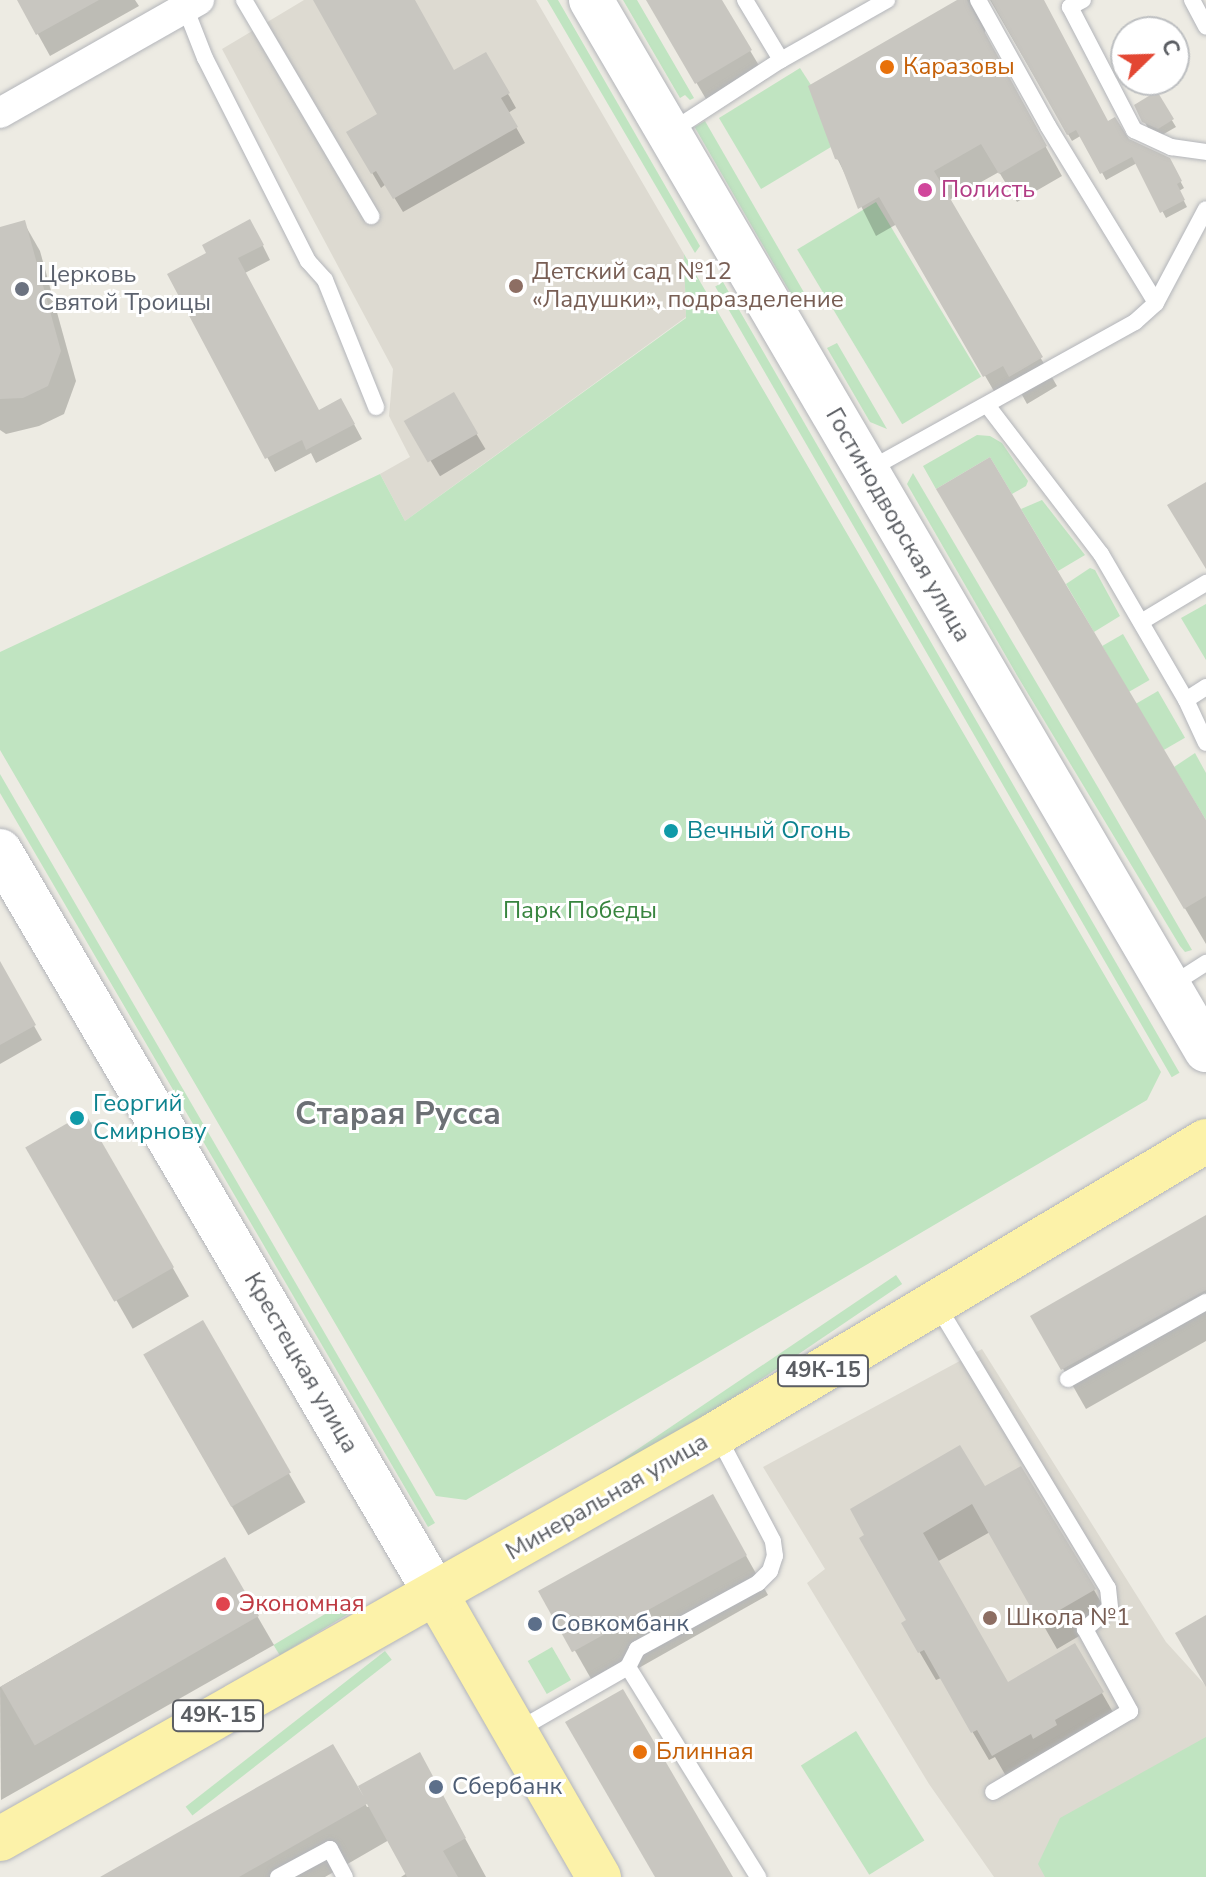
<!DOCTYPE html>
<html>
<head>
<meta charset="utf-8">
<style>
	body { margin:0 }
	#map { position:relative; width:1206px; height:1877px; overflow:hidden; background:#edebe3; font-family:"Nunito Sans",sans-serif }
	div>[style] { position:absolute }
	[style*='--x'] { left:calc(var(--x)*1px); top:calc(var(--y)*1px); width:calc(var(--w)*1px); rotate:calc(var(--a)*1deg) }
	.education>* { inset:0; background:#dddad1 }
	.green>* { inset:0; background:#c0e4c1; transform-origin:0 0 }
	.shadow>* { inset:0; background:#0003; transform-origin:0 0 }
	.building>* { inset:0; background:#c8c6c0; transform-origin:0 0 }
	.roads { filter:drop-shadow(0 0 2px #b3b5ba) drop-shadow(0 0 2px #b3b5ba) }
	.lane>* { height:16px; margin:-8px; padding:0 8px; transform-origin:8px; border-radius:8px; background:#fff }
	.street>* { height:30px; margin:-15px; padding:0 15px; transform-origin:15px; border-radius:15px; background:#fff }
	.secondary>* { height:44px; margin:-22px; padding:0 22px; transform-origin:22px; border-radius:22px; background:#fff }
	.primary>* { height:44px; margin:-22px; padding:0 22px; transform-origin:22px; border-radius:22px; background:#fcf2a9 }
	.dots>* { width:22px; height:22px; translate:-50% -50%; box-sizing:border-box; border:4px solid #fff; border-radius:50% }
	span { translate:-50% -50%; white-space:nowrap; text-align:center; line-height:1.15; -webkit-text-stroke:6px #fff; paint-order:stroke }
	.shield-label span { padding:2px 6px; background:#fff; border:2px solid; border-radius:6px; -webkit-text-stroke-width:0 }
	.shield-label { font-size:22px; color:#5b5e63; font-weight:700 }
	.food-label { font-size:24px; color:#c56008 }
	.left { translate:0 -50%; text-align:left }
	.hotel-label { font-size:24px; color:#b23c85 }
	.education-label { font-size:24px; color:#785e54 }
	.worship-label { font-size:24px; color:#5b616d }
	.street-label { font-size:24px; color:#5b5e63 }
	.culture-label { font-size:24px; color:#0d838f }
	.park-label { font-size:24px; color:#38853f }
	.health-label { font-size:24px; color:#be3a42 }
	.service-label { font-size:24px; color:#4e5e75 }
	.district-label { font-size:32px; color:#6c7075; font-weight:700 }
	.north { position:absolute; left:1110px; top:16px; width:80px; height:80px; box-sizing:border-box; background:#fff; border:2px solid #bdbfc1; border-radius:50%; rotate:67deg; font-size:22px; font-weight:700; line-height:32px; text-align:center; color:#5b5e63 }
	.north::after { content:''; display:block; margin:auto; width:28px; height:36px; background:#e34733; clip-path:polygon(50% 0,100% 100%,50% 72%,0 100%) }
</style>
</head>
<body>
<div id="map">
	<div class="education">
		<div style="clip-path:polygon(304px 0,536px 0,684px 254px,686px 317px,405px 521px,380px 474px,410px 457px,389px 416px,393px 369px,222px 49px)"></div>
		<div style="clip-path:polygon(982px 1349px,1166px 1642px,1206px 1686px,1206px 1877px,994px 1877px,929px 1784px,807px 1583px,825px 1569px,763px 1467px)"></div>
	</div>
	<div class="green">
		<div style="clip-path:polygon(547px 0,558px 0,700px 246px,695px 253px)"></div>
		<div style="clip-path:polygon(623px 0,637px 0,694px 98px,690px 100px,685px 95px,680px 98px)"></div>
		<div style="clip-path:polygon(800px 68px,811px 85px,831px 147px,761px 189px,719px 118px)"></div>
		<div style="left:705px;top:121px;width:198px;height:12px;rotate:60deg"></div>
		<div style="left:876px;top:202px;width:204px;height:92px;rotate:59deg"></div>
		<div style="clip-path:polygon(684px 254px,1161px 1072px,1147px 1100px,466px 1500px,436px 1496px,0 750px,0 652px,380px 474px,405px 521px,686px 318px)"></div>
		<div style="left:723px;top:282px;width:913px;height:9px;rotate:60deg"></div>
		<div style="clip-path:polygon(837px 343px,887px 429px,870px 422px,827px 348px)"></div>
		<div style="clip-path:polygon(977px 435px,990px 436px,1002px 443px,1028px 481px,1026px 486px,1012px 494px,990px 457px,936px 489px,923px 466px)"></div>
		<div style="clip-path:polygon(913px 473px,1099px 789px,1192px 950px,1185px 952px,1180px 946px,1018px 677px,907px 484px)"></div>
		<div style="clip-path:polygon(1042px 500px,1085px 555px,1058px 571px,1021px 509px)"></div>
		<div style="clip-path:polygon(1090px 568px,1095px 570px,1120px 616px,1094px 632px,1066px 584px)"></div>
		<div style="clip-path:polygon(1206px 604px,1206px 660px,1181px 618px)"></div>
		<div style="left:1123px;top:634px;width:53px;height:24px;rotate:60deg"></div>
		<div style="left:1158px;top:691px;width:54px;height:26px;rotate:60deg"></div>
		<div style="clip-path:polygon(1195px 753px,1206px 773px,1206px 820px,1174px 767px)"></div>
		<div style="clip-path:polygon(0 774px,435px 1523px,428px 1527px,0 793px)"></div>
		<div style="left:896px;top:1275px;width:11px;height:499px;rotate:56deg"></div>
		<div style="left:355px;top:1596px;width:12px;height:95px;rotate:59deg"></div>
		<div style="left:552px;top:1647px;width:38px;height:28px;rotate:60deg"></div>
		<div style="left:385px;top:1651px;width:11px;height:253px;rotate:52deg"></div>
		<div style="left:856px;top:1731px;width:129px;height:65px;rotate:58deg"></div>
		<div style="clip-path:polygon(1206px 1737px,1206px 1877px,1045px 1877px,1038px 1864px,1060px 1818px)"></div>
	</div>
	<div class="shadow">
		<div style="clip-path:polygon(19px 0,135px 0,139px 6px,50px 56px)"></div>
		<div style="clip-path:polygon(315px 0,412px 0,454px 73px,486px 55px,516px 108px,508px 113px,525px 143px,403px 212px,386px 184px,381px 188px,349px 133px,380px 115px)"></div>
		<div style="clip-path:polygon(648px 0,720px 0,767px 79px,713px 111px)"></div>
		<div style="clip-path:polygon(961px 0,975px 0,987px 21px,984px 36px,1062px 176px,1017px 202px,999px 172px,949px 200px,1057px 386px,1027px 404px,1021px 393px,1002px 405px,897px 224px,876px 236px,837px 158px)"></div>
		<div style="clip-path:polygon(990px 0,1042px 0,1107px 123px,1127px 141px,1169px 160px,1184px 188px,1179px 191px,1187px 207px,1166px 218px,1137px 163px,1106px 180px,1082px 135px,1072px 141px)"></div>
		<div style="clip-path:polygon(1156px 94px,1176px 127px,1162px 135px,1148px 128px,1136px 106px)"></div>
		<div style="clip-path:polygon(24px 223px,40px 251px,76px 381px,64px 414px,39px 426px,6px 434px,0 430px,0 229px)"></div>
		<div style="clip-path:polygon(258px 236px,270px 260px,245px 273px,319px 412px,341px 400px,362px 439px,316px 463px,311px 453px,275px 472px,170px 275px)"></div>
		<div style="left:453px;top:395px;width:63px;height:53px;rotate:59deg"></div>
		<div style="clip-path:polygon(961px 529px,1206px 825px,1206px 944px)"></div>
		<div style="clip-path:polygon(0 965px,42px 1040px,0 1064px)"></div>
		<div style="left:85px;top:1116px;width:208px;height:65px;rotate:60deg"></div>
		<div style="clip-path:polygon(1206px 1217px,1206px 1341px,1086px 1409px,1033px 1316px)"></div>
		<div style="left:202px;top:1323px;width:207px;height:66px;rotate:60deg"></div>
		<div style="clip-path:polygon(984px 1489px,1094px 1590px,1110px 1618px,1057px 1649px,990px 1532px,937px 1562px,1007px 1684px,1075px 1646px,1118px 1721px,1010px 1783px,995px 1757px,989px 1760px,941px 1678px,936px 1680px,903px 1624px,909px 1621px,862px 1538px)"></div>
		<div style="clip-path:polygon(735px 1536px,768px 1595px,598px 1691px,542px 1593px)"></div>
		<div style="clip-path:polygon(224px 1559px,274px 1645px,1px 1800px,0 1687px)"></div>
		<div style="clip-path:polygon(332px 1746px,367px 1807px,440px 1792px,486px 1877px,401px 1877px,407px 1873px,389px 1840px,325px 1877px,104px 1877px)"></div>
	</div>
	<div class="building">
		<div style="clip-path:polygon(17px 0,99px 0,36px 35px)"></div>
		<div style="clip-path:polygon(313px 0,415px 0,454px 70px,486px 52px,510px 93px,501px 98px,518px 127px,393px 199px,376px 171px,371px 174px,346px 132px,377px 114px)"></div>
		<div style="clip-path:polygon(646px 0,722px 0,752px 50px,695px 84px)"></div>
		<div style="clip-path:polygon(957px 0,967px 0,1047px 146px,999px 174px,981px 144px,934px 171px,1043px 357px,1009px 377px,1003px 366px,983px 377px,879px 197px,858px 209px,839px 160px,835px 159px,808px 86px)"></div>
		<div style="clip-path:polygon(991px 0,1044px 0,1108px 121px,1115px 117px,1129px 139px,1170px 158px,1182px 181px,1177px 184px,1185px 200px,1160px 213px,1132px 157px,1100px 174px,1076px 130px,1067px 135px)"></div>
		<div style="clip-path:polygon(1157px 91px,1174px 119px,1158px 129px,1142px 122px,1134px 105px)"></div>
		<div style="clip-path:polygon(250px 219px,264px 245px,238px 258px,319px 410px,341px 398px,355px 424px,306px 450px,302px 440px,265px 459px,167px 274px,206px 253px,202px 245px)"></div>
		<div style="clip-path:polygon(25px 220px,61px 351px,48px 386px,23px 398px,0 399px,0 227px)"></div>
		<div style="left:454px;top:392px;width:48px;height:58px;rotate:60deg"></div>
		<div style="clip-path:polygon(990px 457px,1206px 820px,1206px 896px,1184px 909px,936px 489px)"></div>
		<div style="clip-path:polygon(1206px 482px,1206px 569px,1167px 505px)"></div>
		<div style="clip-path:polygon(0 961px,36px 1025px,0 1045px)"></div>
		<div style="left:85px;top:1113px;width:178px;height:69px;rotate:60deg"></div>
		<div style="clip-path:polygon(1206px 1215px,1206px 1290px,1061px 1370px,1030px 1316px)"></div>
		<div style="left:203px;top:1320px;width:176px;height:69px;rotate:60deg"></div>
		<div style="clip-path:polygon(960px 1445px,985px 1486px,1021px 1466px,1096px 1589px,1039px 1622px,972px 1504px,923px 1533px,1008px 1682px,1075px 1643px,1104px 1692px,1055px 1720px,1057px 1725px,1033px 1739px,1031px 1734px,992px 1756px,977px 1730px,971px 1733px,924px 1650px,918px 1653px,901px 1623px,906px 1620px,859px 1538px,864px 1535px,850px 1509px)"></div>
		<div style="left:713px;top:1494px;width:70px;height:200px;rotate:61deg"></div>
		<div style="left:225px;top:1557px;width:68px;height:259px;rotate:60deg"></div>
		<div style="clip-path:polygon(1206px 1615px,1206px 1687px,1175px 1633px)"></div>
		<div style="clip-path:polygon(623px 1689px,643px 1723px,733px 1877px,655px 1877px,565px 1722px)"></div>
		<div style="clip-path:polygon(333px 1744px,364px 1797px,358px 1786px,420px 1752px,466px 1838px,443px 1851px,458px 1877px,407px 1877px,367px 1804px,239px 1877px,100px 1877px)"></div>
	</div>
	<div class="roads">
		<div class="lane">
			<div style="--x:244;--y:0;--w:251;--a:59.5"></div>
			<div style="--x:978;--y:0;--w:144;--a:60.9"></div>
			<div style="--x:1048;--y:126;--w:207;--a:58.6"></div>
			<div style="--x:1083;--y:0;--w:15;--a:152"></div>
			<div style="--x:1070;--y:7;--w:139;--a:62.5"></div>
			<div style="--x:1134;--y:130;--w:41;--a:24.7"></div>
			<div style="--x:1171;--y:147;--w:35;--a:8"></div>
			<div style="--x:1192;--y:0;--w:30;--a:62"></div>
			<div style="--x:183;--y:2;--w:60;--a:68.6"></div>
			<div style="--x:205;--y:58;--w:228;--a:63.1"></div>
			<div style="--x:308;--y:261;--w:25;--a:48"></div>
			<div style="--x:325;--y:280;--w:137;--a:68.1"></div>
			<div style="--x:781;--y:60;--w:122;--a:-29.5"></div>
			<div style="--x:670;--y:132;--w:132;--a:-33"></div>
			<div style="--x:781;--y:60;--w:70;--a:-121"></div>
			<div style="--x:987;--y:405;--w:188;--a:52.6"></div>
			<div style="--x:1101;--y:554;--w:169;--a:59.8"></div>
			<div style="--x:1186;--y:700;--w:47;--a:65.1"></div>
			<div style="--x:870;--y:469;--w:303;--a:-29"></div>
			<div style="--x:1135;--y:322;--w:28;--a:-42"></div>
			<div style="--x:1156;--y:303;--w:106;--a:-62"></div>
			<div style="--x:1141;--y:622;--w:76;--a:-31"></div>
			<div style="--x:1186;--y:700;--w:24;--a:-33"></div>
			<div style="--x:1170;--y:986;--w:43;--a:-32.6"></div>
			<div style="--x:937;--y:1305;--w:331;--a:58.9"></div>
			<div style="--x:1108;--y:1588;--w:20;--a:84"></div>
			<div style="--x:1110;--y:1608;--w:33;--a:140"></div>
			<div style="--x:1085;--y:1629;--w:94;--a:61.2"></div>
			<div style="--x:1130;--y:1711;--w:159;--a:149.4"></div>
			<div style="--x:1068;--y:1379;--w:158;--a:-29.2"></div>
			<div style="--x:628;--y:1667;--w:247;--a:58.2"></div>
			<div style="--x:518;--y:1730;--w:127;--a:-29.8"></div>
			<div style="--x:628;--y:1667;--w:20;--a:-63"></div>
			<div style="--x:637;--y:1649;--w:138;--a:-28.6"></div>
			<div style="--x:758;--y:1583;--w:17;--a:-45"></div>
			<div style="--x:770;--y:1571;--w:16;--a:-72"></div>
			<div style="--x:775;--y:1556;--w:15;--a:-98"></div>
			<div style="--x:773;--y:1541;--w:120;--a:-117.8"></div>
			<div style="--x:278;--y:1877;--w:59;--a:-28.3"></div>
			<div style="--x:330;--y:1849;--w:32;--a:62"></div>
		</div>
		<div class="street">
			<div style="--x:0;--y:113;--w:229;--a:-29.6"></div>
		</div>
		<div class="secondary">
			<div style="--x:591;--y:0;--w:1217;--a:59.64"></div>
			<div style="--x:0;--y:851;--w:861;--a:59.6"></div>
		</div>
		<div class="primary">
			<div style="--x:436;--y:1594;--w:327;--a:60.1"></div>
			<div style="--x:0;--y:1839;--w:823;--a:-29.49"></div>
			<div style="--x:716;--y:1434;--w:571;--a:-30.88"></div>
		</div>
	</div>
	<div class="dots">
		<div style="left:887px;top:67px;background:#e8710a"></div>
		<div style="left:925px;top:190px;background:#d1479c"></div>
		<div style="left:516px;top:286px;background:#8d6e63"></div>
		<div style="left:22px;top:289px;background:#6b7280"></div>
		<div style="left:671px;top:831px;background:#0f9aa8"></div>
		<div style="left:77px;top:1118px;background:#0f9aa8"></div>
		<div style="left:223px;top:1604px;background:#e0444e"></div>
		<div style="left:990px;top:1618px;background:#8d6e63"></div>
		<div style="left:535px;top:1624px;background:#5c6f8a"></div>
		<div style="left:640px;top:1752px;background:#e8710a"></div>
		<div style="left:436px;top:1787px;background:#5c6f8a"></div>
	</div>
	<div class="shield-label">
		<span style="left:823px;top:1371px">49К-15</span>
		<span style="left:218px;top:1716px">49К-15</span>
	</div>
	<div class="food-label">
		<span class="left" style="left:903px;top:67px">Каразовы</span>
		<span class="left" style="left:656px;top:1752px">Блинная</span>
	</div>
	<div class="hotel-label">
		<span class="left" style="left:941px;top:190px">Полисть</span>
	</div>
	<div class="education-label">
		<span class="left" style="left:532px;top:286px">Детский сад №12<br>«Ладушки», подразделение</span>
		<span class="left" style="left:1006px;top:1618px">Школа №1</span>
	</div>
	<div class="worship-label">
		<span class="left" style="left:38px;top:289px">Церковь<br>Святой Троицы</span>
	</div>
	<div class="street-label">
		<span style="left:898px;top:525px;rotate:60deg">Гостинодворская улица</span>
		<span style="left:301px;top:1363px;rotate:60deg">Крестецкая улица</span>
		<span style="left:607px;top:1497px;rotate:-30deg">Минеральная улица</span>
	</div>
	<div class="culture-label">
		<span class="left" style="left:687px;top:831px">Вечный Огонь</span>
		<span class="left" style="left:93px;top:1118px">Георгий<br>Смирнову</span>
	</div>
	<div class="park-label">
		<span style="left:580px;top:911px">Парк Победы</span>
	</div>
	<div class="health-label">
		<span class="left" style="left:239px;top:1604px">Экономная</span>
	</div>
	<div class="service-label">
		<span class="left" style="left:551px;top:1624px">Совкомбанк</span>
		<span class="left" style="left:452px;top:1787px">Сбербанк</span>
	</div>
	<div class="district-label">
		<span style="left:398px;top:1114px">Старая Русса</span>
	</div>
	<div class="north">С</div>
</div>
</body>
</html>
